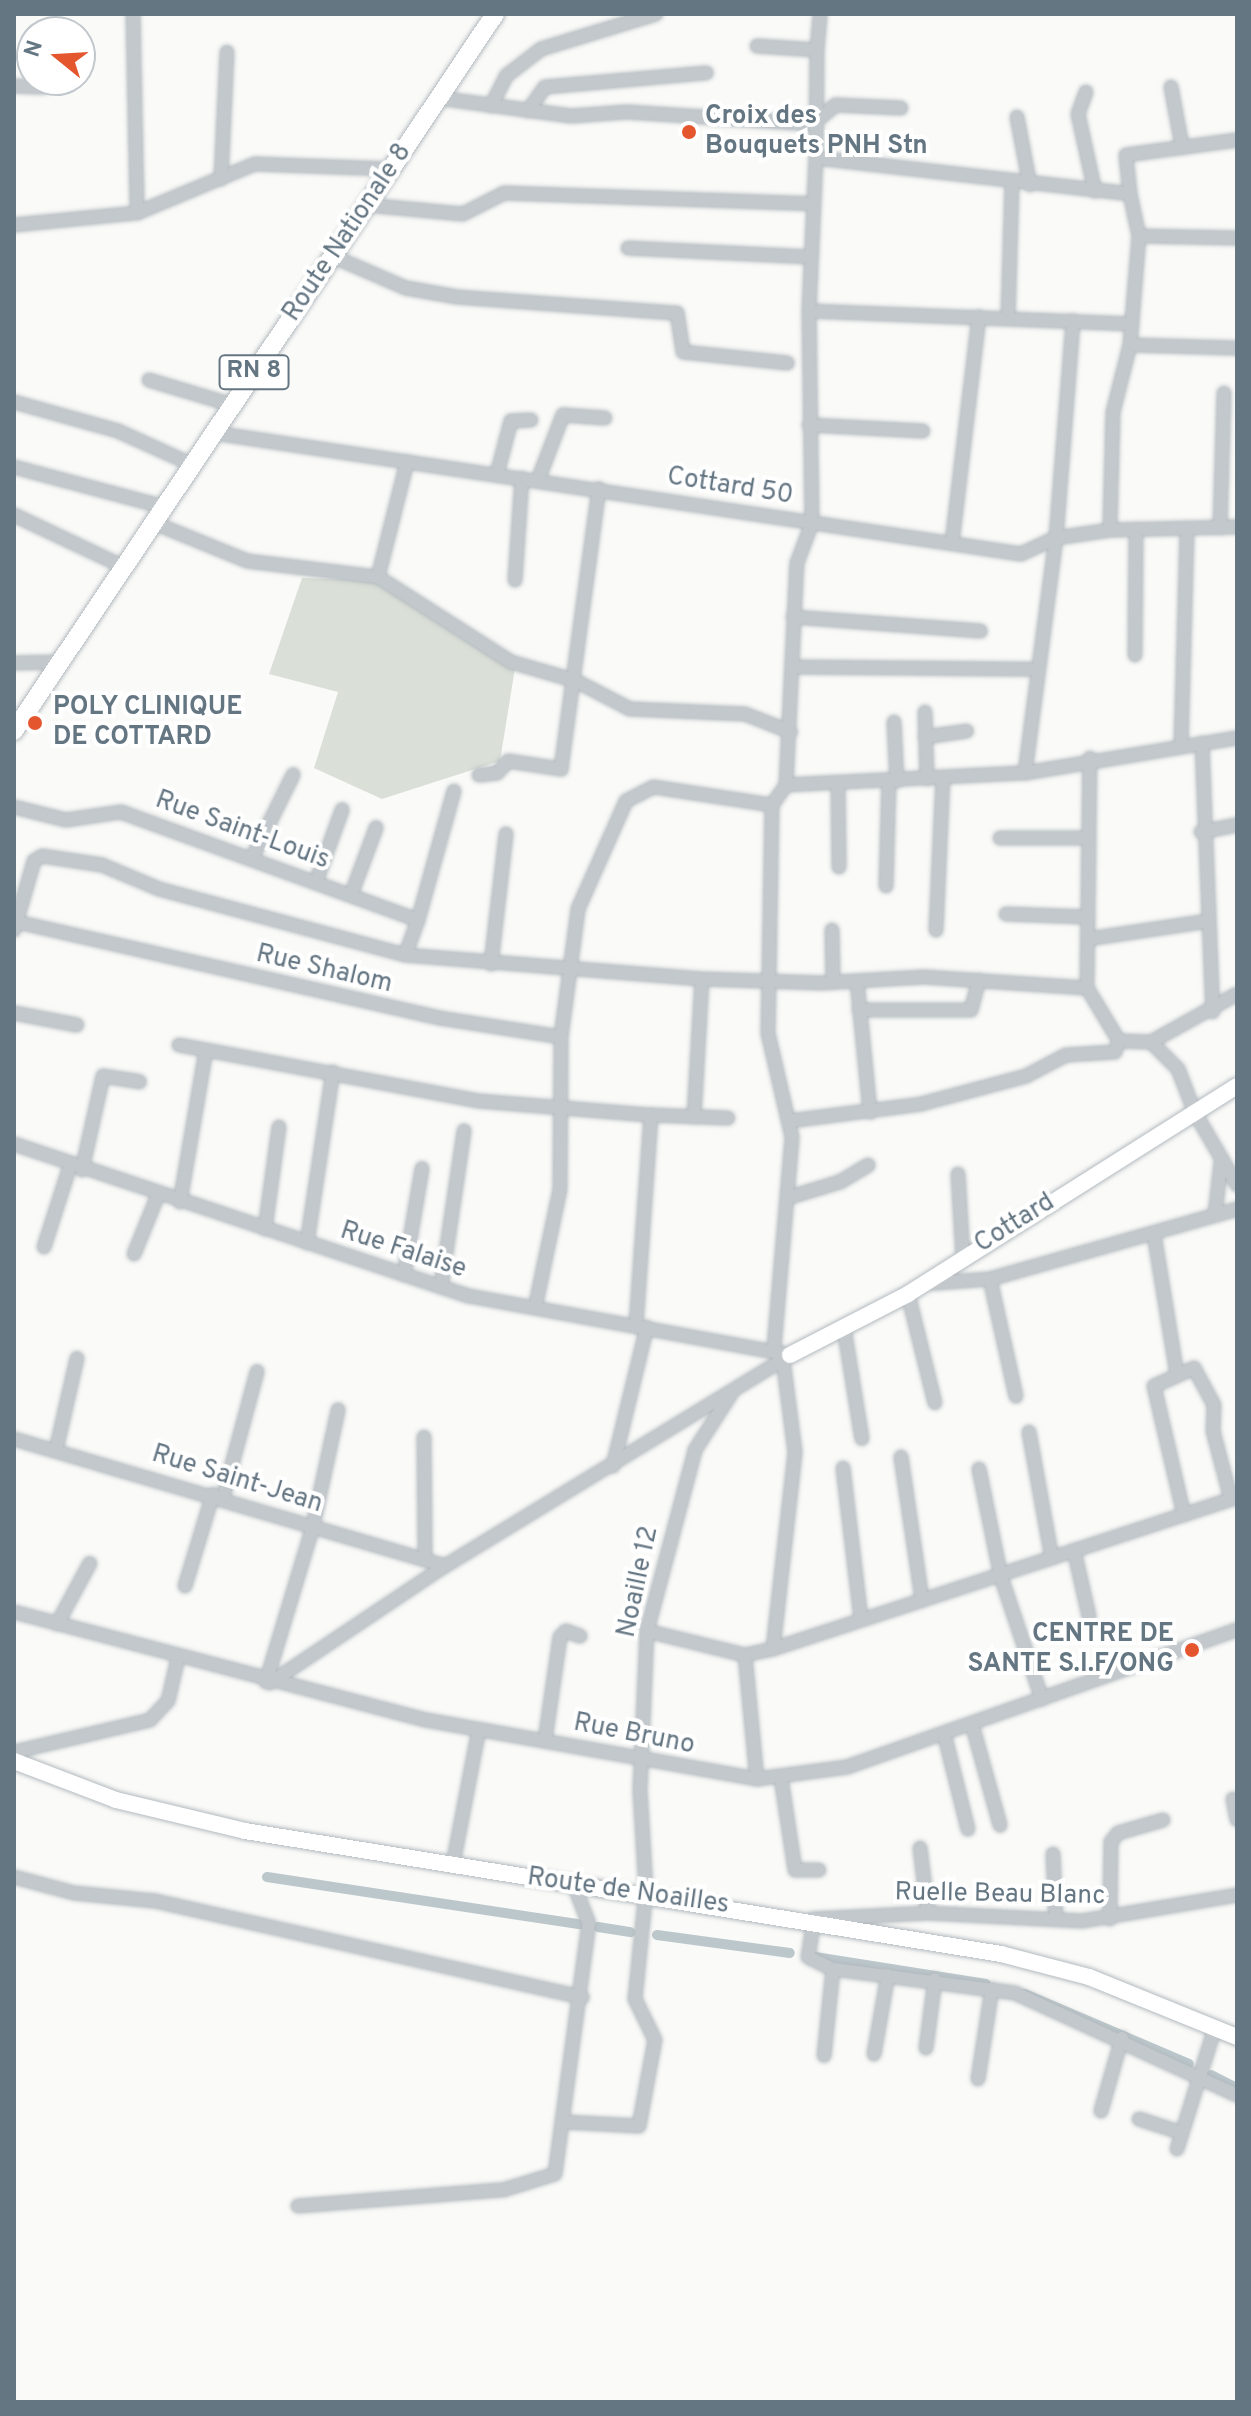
<!DOCTYPE html>
<html>
<head>
<meta charset="utf-8">
<style>
	body { margin:0 }
	#map { position:relative; width:1251px; height:2416px; overflow:hidden; background:#fafaf8; font-family:Overpass,sans-serif }
	div>[style] { position:absolute }
	[style*='--x'] { left:calc(var(--x)*1px); top:calc(var(--y)*1px); width:calc(var(--w)*1px); rotate:calc(var(--a)*1deg) }
	.green>* { inset:0; background:#dadfd7 }
	.canal>* { height:10px; margin:-5px; padding:0 5px; transform-origin:5px; border-radius:5px; background:#bbc7cb }
	.roads { filter:drop-shadow(0 0 2px #b3babf) drop-shadow(0 0 2px #b3babf) }
	.street>* { height:12px; margin:-6px; padding:0 6px; transform-origin:6px; border-radius:6px; background:#c3c8cc }
	.secondary>* { height:16px; margin:-8px; padding:0 8px; transform-origin:8px; border-radius:8px; background:#fff }
	.primary>* { height:18px; margin:-9px; padding:0 9px; transform-origin:9px; border-radius:9px; background:#fff }
	.dots>* { width:22px; height:22px; translate:-50% -50%; box-sizing:border-box; border:4px solid #fff; border-radius:50% }
	span { translate:-50% -50%; white-space:nowrap; text-align:center; line-height:1.15; -webkit-text-stroke:8px #fff; paint-order:stroke }
	.shield-label span { padding:2px 6px; background:#fff; border:2px solid; border-radius:6px; -webkit-text-stroke-width:0 }
	.shield-label { font-size:24px; color:#657683; font-weight:700 }
	.poi-label { font-size:26px; color:#657683; font-weight:700 }
	.left { translate:0 -50%; text-align:left }
	.right { translate:-100% -50%; text-align:right }
	.street-label { font-size:26px; color:#657683 }
	.frame { position:absolute; inset:0; border:16px solid #657683; pointer-events:none }
	.north { position:absolute; left:16px; top:16px; width:80px; height:80px; box-sizing:border-box; background:#fff; border:2px solid #c1c8cd; border-radius:50%; rotate:288deg; font-size:22px; font-weight:700; line-height:32px; text-align:center; color:#657683 }
	.north::after { content:''; display:block; margin:auto; width:28px; height:36px; background:#e4572e; clip-path:polygon(50% 0,100% 100%,50% 72%,0 100%) }
</style>
</head>
<body>
<div id="map">
	<div class="green">
		<div style="clip-path:polygon(302px 578px,372px 580px,515px 668px,500px 761px,382px 799px,314px 768px,338px 692px,269px 674px)"></div>
	</div>
	<div class="canal">
		<div style="--x:267;--y:1877;--w:322;--a:8.6"></div>
		<div style="--x:598;--y:1927;--w:33;--a:9"></div>
		<div style="--x:657;--y:1935;--w:134;--a:7.7"></div>
		<div style="--x:815;--y:1957;--w:173;--a:9"></div>
		<div style="--x:1025;--y:1994;--w:178;--a:23.1"></div>
		<div style="--x:1211;--y:2075;--w:29;--a:27"></div>
	</div>
	<div class="roads">
		<div class="street">
			<div style="--x:133;--y:14;--w:199;--a:88.8"></div>
			<div style="--x:757;--y:46;--w:60;--a:3.8"></div>
			<div style="--x:817;--y:50;--w:108;--a:90.5"></div>
			<div style="--x:817;--y:50;--w:36;--a:-85"></div>
			<div style="--x:14;--y:86;--w:29;--a:2"></div>
			<div style="--x:43;--y:87;--w:11;--a:-38"></div>
			<div style="--x:1171;--y:87;--w:60;--a:79.4"></div>
			<div style="--x:1086;--y:92;--w:23;--a:110"></div>
			<div style="--x:1078;--y:114;--w:79;--a:77.6"></div>
			<div style="--x:438;--y:98;--w:134;--a:7.7"></div>
			<div style="--x:571;--y:116;--w:56;--a:-4.1"></div>
			<div style="--x:627;--y:112;--w:186;--a:3.7"></div>
			<div style="--x:813;--y:124;--w:30;--a:-40"></div>
			<div style="--x:836;--y:105;--w:65;--a:2.6"></div>
			<div style="--x:491;--y:106;--w:34;--a:-63"></div>
			<div style="--x:506;--y:76;--w:44;--a:-37.6"></div>
			<div style="--x:541;--y:49;--w:120;--a:-16.9"></div>
			<div style="--x:528;--y:111;--w:29;--a:-55"></div>
			<div style="--x:545;--y:87;--w:162;--a:-5"></div>
			<div style="--x:1017;--y:117;--w:69;--a:79.2"></div>
			<div style="--x:221;--y:179;--w:127;--a:-87.3"></div>
			<div style="--x:1130;--y:194;--w:39;--a:-96"></div>
			<div style="--x:1126;--y:155;--w:112;--a:-7.7"></div>
			<div style="--x:366;--y:205;--w:97;--a:5.3"></div>
			<div style="--x:463;--y:214;--w:46;--a:-27.1"></div>
			<div style="--x:504;--y:193;--w:308;--a:2"></div>
			<div style="--x:14;--y:225;--w:124;--a:-5.6"></div>
			<div style="--x:137;--y:213;--w:128;--a:-22.6"></div>
			<div style="--x:255;--y:164;--w:135;--a:2.1"></div>
			<div style="--x:1139;--y:236;--w:98;--a:1.2"></div>
			<div style="--x:628;--y:248;--w:182;--a:2.8"></div>
			<div style="--x:332;--y:256;--w:81;--a:23.4"></div>
			<div style="--x:406;--y:288;--w:52;--a:10"></div>
			<div style="--x:457;--y:297;--w:221;--a:4.2"></div>
			<div style="--x:677;--y:313;--w:39;--a:81"></div>
			<div style="--x:683;--y:352;--w:105;--a:6"></div>
			<div style="--x:809;--y:311;--w:323;--a:2.3"></div>
			<div style="--x:1008;--y:318;--w:135;--a:-88.3"></div>
			<div style="--x:1130;--y:345;--w:107;--a:1.6"></div>
			<div style="--x:149;--y:380;--w:88;--a:16.6"></div>
			<div style="--x:14;--y:402;--w:108;--a:15.6"></div>
			<div style="--x:118;--y:431;--w:82;--a:24.4"></div>
			<div style="--x:809;--y:425;--w:114;--a:3"></div>
			<div style="--x:214;--y:433;--w:816;--a:8.53"></div>
			<div style="--x:1021;--y:554;--w:38;--a:-25"></div>
			<div style="--x:1056;--y:538;--w:55;--a:-8.4"></div>
			<div style="--x:1110;--y:530;--w:127;--a:-1.4"></div>
			<div style="--x:14;--y:467;--w:155;--a:14.9"></div>
			<div style="--x:497;--y:474;--w:55;--a:-75.2"></div>
			<div style="--x:511;--y:421;--w:20;--a:-3"></div>
			<div style="--x:538;--y:480;--w:70;--a:-69"></div>
			<div style="--x:563;--y:415;--w:42;--a:4.1"></div>
			<div style="--x:14;--y:515;--w:122;--a:25.3"></div>
			<div style="--x:154;--y:523;--w:100;--a:22.2"></div>
			<div style="--x:247;--y:561;--w:132;--a:7"></div>
			<div style="--x:378;--y:577;--w:158;--a:32.6"></div>
			<div style="--x:511;--y:662;--w:68;--a:16.3"></div>
			<div style="--x:576;--y:681;--w:61;--a:27.4"></div>
			<div style="--x:630;--y:709;--w:115;--a:2.5"></div>
			<div style="--x:745;--y:714;--w:49;--a:21.4"></div>
			<div style="--x:1220;--y:528;--w:135;--a:-88.3"></div>
			<div style="--x:952;--y:543;--w:228;--a:-83.2"></div>
			<div style="--x:378;--y:577;--w:119;--a:-75.8"></div>
			<div style="--x:515;--y:580;--w:102;--a:-86.1"></div>
			<div style="--x:793;--y:617;--w:188;--a:4.3"></div>
			<div style="--x:1135;--y:655;--w:126;--a:-89.5"></div>
			<div style="--x:14;--y:663;--w:47;--a:-1.2"></div>
			<div style="--x:792;--y:667;--w:246;--a:0.5"></div>
			<div style="--x:925;--y:712;--w:67;--a:88.3"></div>
			<div style="--x:894;--y:722;--w:59;--a:87.1"></div>
			<div style="--x:925;--y:737;--w:42;--a:-8.1"></div>
			<div style="--x:1202;--y:743;--w:269;--a:87.7"></div>
			<div style="--x:1181;--y:746;--w:218;--a:-88.4"></div>
			<div style="--x:1025;--y:773;--w:237;--a:-82.5"></div>
			<div style="--x:1056;--y:538;--w:218;--a:-85.5"></div>
			<div style="--x:479;--y:775;--w:18;--a:-6"></div>
			<div style="--x:497;--y:773;--w:16;--a:-47"></div>
			<div style="--x:508;--y:761;--w:54;--a:8.6"></div>
			<div style="--x:561;--y:769;--w:283;--a:-82.3"></div>
			<div style="--x:838;--y:783;--w:84;--a:89.3"></div>
			<div style="--x:786;--y:785;--w:239;--a:-2.9"></div>
			<div style="--x:1025;--y:773;--w:215;--a:-9.4"></div>
			<div style="--x:14;--y:807;--w:54;--a:14"></div>
			<div style="--x:66;--y:820;--w:56;--a:-8.3"></div>
			<div style="--x:121;--y:812;--w:316;--a:20"></div>
			<div style="--x:418;--y:920;--w:37;--a:110"></div>
			<div style="--x:1201;--y:832;--w:37;--a:-11"></div>
			<div style="--x:1000;--y:838;--w:89;--a:0"></div>
			<div style="--x:252;--y:858;--w:93;--a:-63.7"></div>
			<div style="--x:316;--y:882;--w:77;--a:-70.1"></div>
			<div style="--x:886;--y:886;--w:105;--a:-88.4"></div>
			<div style="--x:351;--y:895;--w:72;--a:-69.5"></div>
			<div style="--x:1006;--y:914;--w:82;--a:2.1"></div>
			<div style="--x:418;--y:920;--w:134;--a:-74.4"></div>
			<div style="--x:17;--y:922;--w:434;--a:12.8"></div>
			<div style="--x:440;--y:1018;--w:122;--a:8.9"></div>
			<div style="--x:561;--y:1037;--w:129;--a:-82.4"></div>
			<div style="--x:578;--y:909;--w:118;--a:-66"></div>
			<div style="--x:626;--y:801;--w:31;--a:-27"></div>
			<div style="--x:654;--y:787;--w:119;--a:8.7"></div>
			<div style="--x:14;--y:930;--w:72;--a:-73.8"></div>
			<div style="--x:34;--y:861;--w:9;--a:-32"></div>
			<div style="--x:42;--y:856;--w:61;--a:8.5"></div>
			<div style="--x:102;--y:865;--w:62;--a:22.8"></div>
			<div style="--x:159;--y:889;--w:255;--a:15"></div>
			<div style="--x:405;--y:955;--w:298;--a:4.6"></div>
			<div style="--x:702;--y:979;--w:120;--a:1.9"></div>
			<div style="--x:822;--y:983;--w:102;--a:-3.4"></div>
			<div style="--x:924;--y:977;--w:163;--a:3.9"></div>
			<div style="--x:1087;--y:988;--w:230;--a:-89.3"></div>
			<div style="--x:832;--y:930;--w:52;--a:88.9"></div>
			<div style="--x:936;--y:930;--w:152;--a:-87.4"></div>
			<div style="--x:1088;--y:939;--w:121;--a:-8.5"></div>
			<div style="--x:491;--y:964;--w:131;--a:-83.4"></div>
			<div style="--x:857;--y:981;--w:132;--a:84.3"></div>
			<div style="--x:859;--y:1010;--w:112;--a:0"></div>
			<div style="--x:971;--y:1010;--w:31;--a:-75"></div>
			<div style="--x:14;--y:1013;--w:64;--a:10.8"></div>
			<div style="--x:1119;--y:1041;--w:32;--a:2"></div>
			<div style="--x:1151;--y:1042;--w:38;--a:45"></div>
			<div style="--x:1178;--y:1069;--w:47;--a:68.9"></div>
			<div style="--x:1195;--y:1113;--w:83;--a:59.7"></div>
			<div style="--x:1151;--y:1042;--w:98;--a:-29.2"></div>
			<div style="--x:179;--y:1045;--w:305;--a:10.6"></div>
			<div style="--x:479;--y:1101;--w:173;--a:4.7"></div>
			<div style="--x:694;--y:1117;--w:138;--a:-86.7"></div>
			<div style="--x:789;--y:1121;--w:133;--a:-7.3"></div>
			<div style="--x:921;--y:1104;--w:109;--a:-14.9"></div>
			<div style="--x:1026;--y:1076;--w:45;--a:-27.7"></div>
			<div style="--x:1066;--y:1055;--w:49;--a:-3.5"></div>
			<div style="--x:1115;--y:1052;--w:12;--a:-70"></div>
			<div style="--x:1119;--y:1041;--w:62;--a:-121.1"></div>
			<div style="--x:14;--y:1144;--w:480;--a:18.5"></div>
			<div style="--x:469;--y:1296;--w:326;--a:10.4"></div>
			<div style="--x:82;--y:1170;--w:96;--a:-77.4"></div>
			<div style="--x:103;--y:1076;--w:37;--a:9"></div>
			<div style="--x:958;--y:1174;--w:83;--a:86.6"></div>
			<div style="--x:787;--y:1198;--w:55;--a:-16.8"></div>
			<div style="--x:840;--y:1182;--w:33;--a:-31"></div>
			<div style="--x:180;--y:1202;--w:154;--a:-80.3"></div>
			<div style="--x:1215;--y:1215;--w:53;--a:-83.5"></div>
			<div style="--x:265;--y:1229;--w:103;--a:-82.2"></div>
			<div style="--x:1154;--y:1234;--w:142;--a:80.7"></div>
			<div style="--x:307;--y:1243;--w:173;--a:-81.4"></div>
			<div style="--x:44;--y:1247;--w:85;--a:-72.2"></div>
			<div style="--x:134;--y:1254;--w:64;--a:-67.9"></div>
			<div style="--x:404;--y:1275;--w:108;--a:-80.4"></div>
			<div style="--x:990;--y:1279;--w:120;--a:77.5"></div>
			<div style="--x:923;--y:1284;--w:67;--a:-4.3"></div>
			<div style="--x:990;--y:1279;--w:257;--a:-15.8"></div>
			<div style="--x:441;--y:1287;--w:158;--a:-81.6"></div>
			<div style="--x:908;--y:1294;--w:112;--a:76.1"></div>
			<div style="--x:535;--y:1308;--w:122;--a:-78.1"></div>
			<div style="--x:560;--y:1189;--w:152;--a:-89.6"></div>
			<div style="--x:636;--y:1325;--w:211;--a:-85.9"></div>
			<div style="--x:651;--y:1115;--w:77;--a:2.2"></div>
			<div style="--x:844;--y:1328;--w:112;--a:80.8"></div>
			<div style="--x:774;--y:1348;--w:212;--a:-85.1"></div>
			<div style="--x:792;--y:1137;--w:107;--a:-103"></div>
			<div style="--x:768;--y:1033;--w:228;--a:-89"></div>
			<div style="--x:772;--y:805;--w:24;--a:-55"></div>
			<div style="--x:786;--y:785;--w:222;--a:-87.2"></div>
			<div style="--x:797;--y:563;--w:43;--a:-69.4"></div>
			<div style="--x:812;--y:523;--w:212;--a:-90.8"></div>
			<div style="--x:809;--y:311;--w:153;--a:-87.4"></div>
			<div style="--x:816;--y:158;--w:316;--a:6.5"></div>
			<div style="--x:1130;--y:194;--w:43;--a:77.9"></div>
			<div style="--x:1139;--y:236;--w:109;--a:94.7"></div>
			<div style="--x:1130;--y:345;--w:69;--a:104.2"></div>
			<div style="--x:1113;--y:412;--w:118;--a:91.5"></div>
			<div style="--x:1029;--y:1432;--w:128;--a:79.7"></div>
			<div style="--x:424;--y:1437;--w:123;--a:89.5"></div>
			<div style="--x:14;--y:1439;--w:449;--a:16.4"></div>
			<div style="--x:56;--y:1450;--w:94;--a:-77.1"></div>
			<div style="--x:901;--y:1457;--w:145;--a:81.6"></div>
			<div style="--x:613;--y:1466;--w:143;--a:-76.3"></div>
			<div style="--x:843;--y:1468;--w:152;--a:83.2"></div>
			<div style="--x:979;--y:1469;--w:110;--a:78.5"></div>
			<div style="--x:1001;--y:1577;--w:129;--a:71.4"></div>
			<div style="--x:223;--y:1498;--w:131;--a:-74.9"></div>
			<div style="--x:1184;--y:1515;--w:132;--a:-103.1"></div>
			<div style="--x:1154;--y:1386;--w:44;--a:-24.2"></div>
			<div style="--x:1194;--y:1368;--w:42;--a:61.6"></div>
			<div style="--x:1214;--y:1405;--w:26;--a:92"></div>
			<div style="--x:1213;--y:1431;--w:70;--a:75.2"></div>
			<div style="--x:1074;--y:1550;--w:68;--a:77.2"></div>
			<div style="--x:185;--y:1586;--w:96;--a:-73.1"></div>
			<div style="--x:14;--y:1612;--w:426;--a:14.7"></div>
			<div style="--x:426;--y:1720;--w:336;--a:10.1"></div>
			<div style="--x:757;--y:1779;--w:91;--a:-7.6"></div>
			<div style="--x:847;--y:1767;--w:413;--a:-19.4"></div>
			<div style="--x:57;--y:1624;--w:69;--a:-61.6"></div>
			<div style="--x:647;--y:1631;--w:101;--a:13.8"></div>
			<div style="--x:745;--y:1655;--w:29;--a:-12"></div>
			<div style="--x:773;--y:1649;--w:488;--a:-18.1"></div>
			<div style="--x:773;--y:1649;--w:198;--a:-83.6"></div>
			<div style="--x:795;--y:1452;--w:94;--a:-97.4"></div>
			<div style="--x:745;--y:1655;--w:125;--a:84.5"></div>
			<div style="--x:266;--y:1682;--w:163;--a:-73.2"></div>
			<div style="--x:313;--y:1526;--w:119;--a:-77.8"></div>
			<div style="--x:270;--y:1683;--w:211;--a:-33.8"></div>
			<div style="--x:445;--y:1566;--w:404;--a:-31.4"></div>
			<div style="--x:972;--y:1724;--w:105;--a:74.5"></div>
			<div style="--x:944;--y:1733;--w:99;--a:76"></div>
			<div style="--x:545;--y:1740;--w:104;--a:-81.7"></div>
			<div style="--x:560;--y:1637;--w:8;--a:-45"></div>
			<div style="--x:566;--y:1631;--w:15;--a:20"></div>
			<div style="--x:14;--y:1752;--w:140;--a:-13.2"></div>
			<div style="--x:150;--y:1720;--w:26;--a:-47"></div>
			<div style="--x:168;--y:1701;--w:44;--a:-76.9"></div>
			<div style="--x:781;--y:1778;--w:93;--a:81.3"></div>
			<div style="--x:795;--y:1870;--w:24;--a:0"></div>
			<div style="--x:1233;--y:1799;--w:21;--a:79"></div>
			<div style="--x:920;--y:1848;--w:65;--a:83"></div>
			<div style="--x:1053;--y:1854;--w:65;--a:87.4"></div>
			<div style="--x:453;--y:1864;--w:137;--a:-79.1"></div>
			<div style="--x:14;--y:1877;--w:62;--a:14.9"></div>
			<div style="--x:74;--y:1893;--w:81;--a:5.6"></div>
			<div style="--x:155;--y:1901;--w:438;--a:12.7"></div>
			<div style="--x:812;--y:1919;--w:116;--a:-3"></div>
			<div style="--x:928;--y:1913;--w:154;--a:3"></div>
			<div style="--x:1082;--y:1921;--w:157;--a:-9.5"></div>
			<div style="--x:1110;--y:1919;--w:77;--a:-89.3"></div>
			<div style="--x:1111;--y:1842;--w:11;--a:-52"></div>
			<div style="--x:1118;--y:1833;--w:47;--a:-16.1"></div>
			<div style="--x:814;--y:1920;--w:37;--a:99"></div>
			<div style="--x:808;--y:1957;--w:28;--a:26"></div>
			<div style="--x:833;--y:1969;--w:87;--a:95.9"></div>
			<div style="--x:833;--y:1969;--w:184;--a:7.5"></div>
			<div style="--x:1015;--y:1993;--w:244;--a:24.7"></div>
			<div style="--x:926;--y:2048;--w:69;--a:-82.5"></div>
			<div style="--x:874;--y:2054;--w:80;--a:-80"></div>
			<div style="--x:978;--y:2079;--w:91;--a:-81.2"></div>
			<div style="--x:1101;--y:2111;--w:76;--a:-74"></div>
			<div style="--x:1139;--y:2119;--w:45;--a:18"></div>
			<div style="--x:564;--y:2122;--w:75;--a:3.1"></div>
			<div style="--x:639;--y:2126;--w:87;--a:-79.5"></div>
			<div style="--x:655;--y:2040;--w:46;--a:-116"></div>
			<div style="--x:635;--y:1999;--w:109;--a:-84.2"></div>
			<div style="--x:646;--y:1891;--w:101;--a:-93.4"></div>
			<div style="--x:640;--y:1790;--w:159;--a:-87.5"></div>
			<div style="--x:647;--y:1631;--w:187;--a:-75.1"></div>
			<div style="--x:695;--y:1450;--w:70;--a:-57.2"></div>
			<div style="--x:1177;--y:2149;--w:127;--a:-72.6"></div>
			<div style="--x:298;--y:2206;--w:206;--a:-4.5"></div>
			<div style="--x:503;--y:2190;--w:54;--a:-17.1"></div>
			<div style="--x:555;--y:2174;--w:252;--a:-82.3"></div>
			<div style="--x:589;--y:1924;--w:40;--a:-111"></div>
		</div>
		<div class="secondary">
			<div style="--x:790;--y:1355;--w:133;--a:-27.3"></div>
			<div style="--x:908;--y:1294;--w:389;--a:-32.3"></div>
			<div style="--x:14;--y:1761;--w:109;--a:20.9"></div>
			<div style="--x:116;--y:1800;--w:133;--a:13.5"></div>
			<div style="--x:245;--y:1831;--w:766;--a:9.24"></div>
			<div style="--x:1001;--y:1954;--w:91;--a:14.6"></div>
			<div style="--x:1089;--y:1977;--w:160;--a:22.1"></div>
		</div>
		<div class="primary">
			<div style="--x:14;--y:731;--w:863;--a:-56.14"></div>
		</div>
	</div>
	<div class="dots">
		<div style="left:689px;top:132px;background:#e4572e"></div>
		<div style="left:35px;top:723px;background:#e4572e"></div>
		<div style="left:1192px;top:1650px;background:#e4572e"></div>
	</div>
	<div class="shield-label">
		<span style="left:254px;top:372px">RN 8</span>
	</div>
	<div class="poi-label">
		<span class="left" style="left:705px;top:132px">Croix des<br>Bouquets PNH Stn</span>
		<span class="left" style="left:53px;top:723px">POLY CLINIQUE<br>DE COTTARD</span>
		<span class="right" style="left:1174px;top:1650px">CENTRE DE<br>SANTE S.I.F/ONG</span>
	</div>
	<div class="street-label">
		<span style="left:348px;top:233px;rotate:-56deg">Route Nationale 8</span>
		<span style="left:730px;top:487px;rotate:9deg">Cottard 50</span>
		<span style="left:242px;top:831px;rotate:20deg">Rue Saint-Louis</span>
		<span style="left:324px;top:970px;rotate:13deg">Rue Shalom</span>
		<span style="left:1015px;top:1224px;rotate:-32deg">Cottard</span>
		<span style="left:403px;top:1251px;rotate:18deg">Rue Falaise</span>
		<span style="left:237px;top:1480px;rotate:17deg">Rue Saint-Jean</span>
		<span style="left:639px;top:1582px;rotate:-78deg">Noaille 12</span>
		<span style="left:634px;top:1735px;rotate:11deg">Rue Bruno</span>
		<span style="left:628px;top:1892px;rotate:8deg">Route de Noailles</span>
		<span style="left:1000px;top:1895px;rotate:1deg">Ruelle Beau Blanc</span>
	</div>
	<div class="frame"></div>
	<div class="north">N</div>
</div>
</body>
</html>
